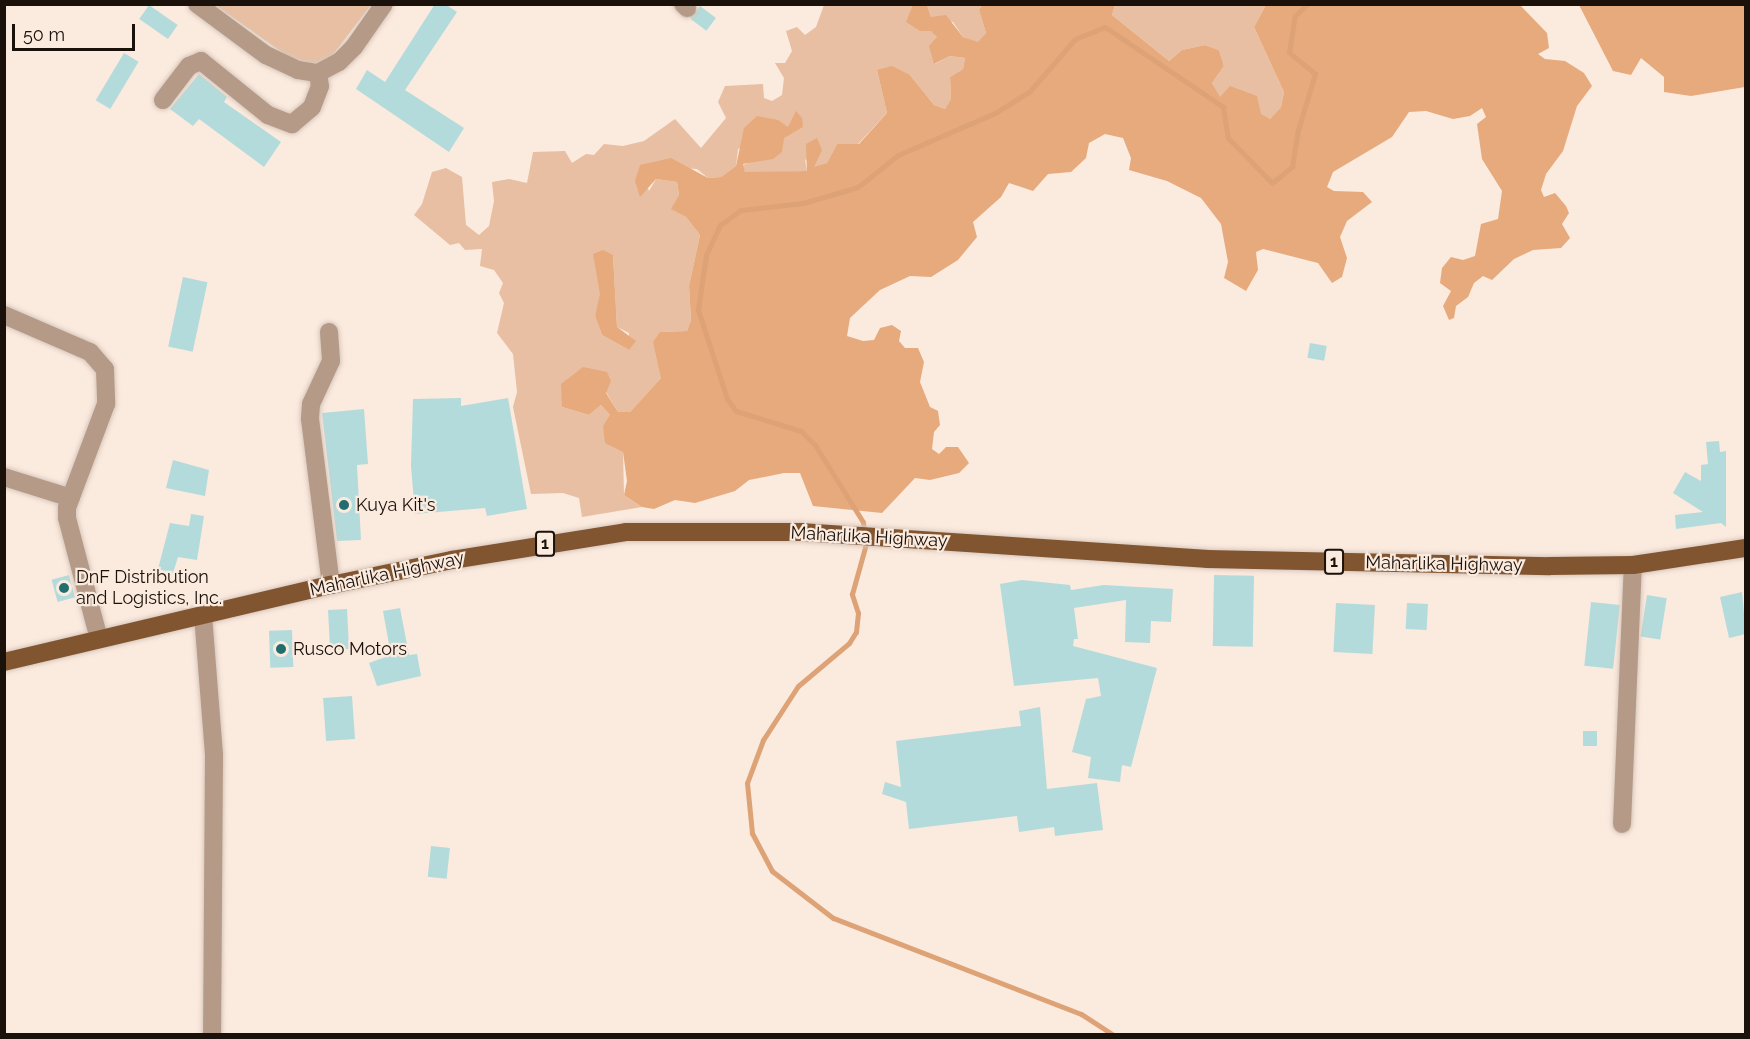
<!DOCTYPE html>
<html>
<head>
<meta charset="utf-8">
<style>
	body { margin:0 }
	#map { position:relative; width:1750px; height:1039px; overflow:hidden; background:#fbeade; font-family:Raleway,sans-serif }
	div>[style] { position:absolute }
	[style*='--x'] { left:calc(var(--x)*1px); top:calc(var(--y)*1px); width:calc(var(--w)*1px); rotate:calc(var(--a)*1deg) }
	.green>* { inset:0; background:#e8bfa2 }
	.forest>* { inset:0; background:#e6aa7d }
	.stream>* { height:5px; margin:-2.5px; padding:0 2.5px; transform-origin:2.5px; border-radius:2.5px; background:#dda275 }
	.building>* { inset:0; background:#b4dbdb; transform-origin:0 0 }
	.roads { filter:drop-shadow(0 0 2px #d7c7bc) drop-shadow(0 0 2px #d7c7bc) }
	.minor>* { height:18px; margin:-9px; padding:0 9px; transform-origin:9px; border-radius:9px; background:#b59a87 }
	.major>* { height:18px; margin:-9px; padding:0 9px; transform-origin:9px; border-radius:9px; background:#825531 }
	.dots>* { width:16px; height:16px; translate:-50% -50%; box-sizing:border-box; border:3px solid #fbeade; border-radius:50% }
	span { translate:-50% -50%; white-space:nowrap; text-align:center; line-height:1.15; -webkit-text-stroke:4.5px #fbeade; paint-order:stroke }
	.shield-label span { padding:2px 4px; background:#fbeade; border:2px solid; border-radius:4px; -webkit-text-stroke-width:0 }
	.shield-label { font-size:16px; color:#1a110a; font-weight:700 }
	.poi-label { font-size:18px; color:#1a110a }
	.left { translate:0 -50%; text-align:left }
	.street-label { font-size:18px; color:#1a110a }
	.frame { position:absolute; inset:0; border:6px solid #1a110a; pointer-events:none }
	.scale { position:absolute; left:12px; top:24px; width:123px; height:27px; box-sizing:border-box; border:3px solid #1a110a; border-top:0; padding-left:8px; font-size:18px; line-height:21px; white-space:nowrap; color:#1a110a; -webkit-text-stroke:4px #fbeade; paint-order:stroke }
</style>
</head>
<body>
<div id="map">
	<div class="green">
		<div style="clip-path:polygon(215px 5px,371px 5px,328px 61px,309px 64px,286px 55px)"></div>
		<div style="clip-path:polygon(evenodd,824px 5px,913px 5px,937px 37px,935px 64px,950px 56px,965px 58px,963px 69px,950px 77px,951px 99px,945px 109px,934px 105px,910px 75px,877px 70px,887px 113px,858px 144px,837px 144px,827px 163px,814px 168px,805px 159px,807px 171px,745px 173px,743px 165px,755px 161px,784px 138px,788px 128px,738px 149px,736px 166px,721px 177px,708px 178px,697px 169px,640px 166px,649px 191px,656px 179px,677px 182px,679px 195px,672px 209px,686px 217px,700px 235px,689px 286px,691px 320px,687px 331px,660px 332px,661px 378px,630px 412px,618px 412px,606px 392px,562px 407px,589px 415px,601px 405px,610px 415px,623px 452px,624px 495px,642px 507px,582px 517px,579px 498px,563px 493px,531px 494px,513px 407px,517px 392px,513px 354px,497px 333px,504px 303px,499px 293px,503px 283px,494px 270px,480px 266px,482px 249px,465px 250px,459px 243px,450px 245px,414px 215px,422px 204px,432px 172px,446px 168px,462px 177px,466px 225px,479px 235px,489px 226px,494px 201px,492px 182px,509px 179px,527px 183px,533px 152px,565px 151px,572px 163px,586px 154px,594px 155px,604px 144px,623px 146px,644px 141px,675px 119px,701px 148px,726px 118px,718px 102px,725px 86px,763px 84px,764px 98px,772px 101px,782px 95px,784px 78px,775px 63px,785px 63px,792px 51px,786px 31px,797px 27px,805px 35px,816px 27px,824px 5px,613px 255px,617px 327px,629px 333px,629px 350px,602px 335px,595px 316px,613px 255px)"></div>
		<div style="clip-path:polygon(927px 5px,982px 5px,979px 10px,986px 33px,978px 43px,963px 37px,953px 22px,931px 17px)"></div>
		<div style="clip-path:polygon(1115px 5px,1266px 5px,1254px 27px,1284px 92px,1281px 107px,1270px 119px,1220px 98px,1212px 83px,1224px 66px,1219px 50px,1205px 45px,1182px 50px,1169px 61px,1112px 15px)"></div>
	</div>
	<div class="forest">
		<div style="clip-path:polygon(913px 5px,927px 5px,931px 17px,946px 15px,963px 37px,978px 42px,986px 33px,979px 10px,982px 5px,1115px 5px,1112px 15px,1169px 61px,1182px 50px,1205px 45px,1219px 50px,1224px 66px,1212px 83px,1220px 97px,1230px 86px,1257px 96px,1261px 114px,1270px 119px,1281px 107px,1284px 92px,1254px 27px,1266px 5px,1520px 5px,1547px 33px,1549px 48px,1538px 54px,1545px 59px,1565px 61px,1584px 73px,1592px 86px,1577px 106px,1563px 151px,1546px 174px,1541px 190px,1544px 197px,1555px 193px,1566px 206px,1569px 213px,1562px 224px,1570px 238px,1561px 248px,1533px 250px,1514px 259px,1492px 280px,1483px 276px,1474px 283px,1468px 297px,1456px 306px,1454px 318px,1449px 320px,1443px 306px,1451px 291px,1440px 283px,1442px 268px,1451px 257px,1463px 260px,1475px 256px,1481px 224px,1498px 219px,1502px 191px,1482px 159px,1477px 124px,1486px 117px,1482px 108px,1470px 116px,1453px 119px,1426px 111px,1409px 112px,1392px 137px,1333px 172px,1327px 187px,1334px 191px,1363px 192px,1372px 202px,1347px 221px,1340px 237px,1347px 258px,1342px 277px,1332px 283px,1318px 263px,1263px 249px,1256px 252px,1258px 270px,1246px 291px,1224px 278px,1228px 262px,1221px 224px,1201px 198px,1167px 181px,1129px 170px,1131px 158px,1123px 138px,1105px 134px,1089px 143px,1086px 158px,1071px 172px,1048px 174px,1033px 191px,1009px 183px,1001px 197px,973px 222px,977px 237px,958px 260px,931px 277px,910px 276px,880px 290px,850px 318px,847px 336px,863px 341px,874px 340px,880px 328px,892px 325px,901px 331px,899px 341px,905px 348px,918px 348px,924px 362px,920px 382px,930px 407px,938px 411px,940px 425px,934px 432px,932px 449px,939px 454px,946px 447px,958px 447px,969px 463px,959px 473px,930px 480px,915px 478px,882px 513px,813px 506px,800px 473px,784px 473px,749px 480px,735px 491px,695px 503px,675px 500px,654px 509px,642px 507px,624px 495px,627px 481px,623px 452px,605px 443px,603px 426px,610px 415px,601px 405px,589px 415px,562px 407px,561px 384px,583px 367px,607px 372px,611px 381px,606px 393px,618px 412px,630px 412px,661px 378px,653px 342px,660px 332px,687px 331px,691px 320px,689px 286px,700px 235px,686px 217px,671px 209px,679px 195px,677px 182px,656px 179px,640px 197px,635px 181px,640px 165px,671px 158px,708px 178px,721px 177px,736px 166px,744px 128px,757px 116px,778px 120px,788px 127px,796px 111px,802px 118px,803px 127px,784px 138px,782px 152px,773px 159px,743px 164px,745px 172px,807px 171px,806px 144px,817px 138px,822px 150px,814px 167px,827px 163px,837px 144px,859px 144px,887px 113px,877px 70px,892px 66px,910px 75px,934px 105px,945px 109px,951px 99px,950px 77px,963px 69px,965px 58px,950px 56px,934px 64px,929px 46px,937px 37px,931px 31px,920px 31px,906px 22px)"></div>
		<div style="clip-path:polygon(1579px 5px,1745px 5px,1745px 87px,1691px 96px,1664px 92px,1664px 77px,1641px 58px,1631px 75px,1613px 71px)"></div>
		<div style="clip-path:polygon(603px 250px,613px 255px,617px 327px,636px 341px,629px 350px,602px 335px,595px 316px,600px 294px,593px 254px)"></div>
	</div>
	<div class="stream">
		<div style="--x:1112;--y:1034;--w:37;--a:-147"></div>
		<div style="--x:1081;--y:1014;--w:266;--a:-158.8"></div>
		<div style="--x:833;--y:918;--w:77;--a:-142.4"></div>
		<div style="--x:772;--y:871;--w:43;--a:-117.8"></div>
		<div style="--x:752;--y:833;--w:50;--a:-95.7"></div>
		<div style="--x:747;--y:783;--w:46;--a:-69.6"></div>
		<div style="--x:763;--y:740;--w:64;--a:-57.1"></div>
		<div style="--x:798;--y:686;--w:67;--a:-40.1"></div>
		<div style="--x:849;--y:643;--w:13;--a:-58"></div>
		<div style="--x:856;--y:632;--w:19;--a:-84"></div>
		<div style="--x:858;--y:613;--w:20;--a:-108"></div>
		<div style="--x:852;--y:594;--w:52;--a:-74.4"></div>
		<div style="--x:866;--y:544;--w:22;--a:-98"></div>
		<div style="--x:863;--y:522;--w:91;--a:-121.9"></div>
		<div style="--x:815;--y:445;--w:20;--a:-135"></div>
		<div style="--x:801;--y:431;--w:68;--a:-162.9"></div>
		<div style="--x:736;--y:411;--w:15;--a:-127"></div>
		<div style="--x:727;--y:399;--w:94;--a:-108"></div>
		<div style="--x:698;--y:310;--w:56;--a:-81.7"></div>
		<div style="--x:706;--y:255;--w:33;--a:-65"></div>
		<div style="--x:720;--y:225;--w:26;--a:-36"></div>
		<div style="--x:741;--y:210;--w:62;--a:-6.4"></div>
		<div style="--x:803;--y:203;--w:57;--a:-16.2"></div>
		<div style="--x:858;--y:187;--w:51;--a:-38.7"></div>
		<div style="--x:898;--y:155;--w:106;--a:-23.4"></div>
		<div style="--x:995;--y:113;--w:40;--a:-32"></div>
		<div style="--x:1029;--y:92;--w:70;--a:-49"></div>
		<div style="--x:1075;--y:39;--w:32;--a:-22"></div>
		<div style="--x:1105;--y:27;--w:143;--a:34.1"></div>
		<div style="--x:1223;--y:107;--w:31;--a:81"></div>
		<div style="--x:1228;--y:138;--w:63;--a:45.6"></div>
		<div style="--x:1272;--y:183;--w:26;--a:-39"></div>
		<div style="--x:1292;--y:167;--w:37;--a:-81"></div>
		<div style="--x:1298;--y:130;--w:59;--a:-73.1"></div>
		<div style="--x:1315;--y:74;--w:34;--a:-140"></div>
		<div style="--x:1289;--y:52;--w:36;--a:-81"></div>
		<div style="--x:1295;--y:16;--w:17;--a:-45"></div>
	</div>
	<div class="building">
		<div style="clip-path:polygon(435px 4px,445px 4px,457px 12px,405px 90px,464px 128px,449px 152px,356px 89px,367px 70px,385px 82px)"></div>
		<div style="left:149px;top:5px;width:35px;height:17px;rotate:35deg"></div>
		<div style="left:700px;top:6px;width:20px;height:16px;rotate:37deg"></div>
		<div style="left:124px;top:53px;width:17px;height:55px;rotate:31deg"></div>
		<div style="clip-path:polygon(199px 74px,227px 97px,224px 102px,281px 142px,264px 167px,199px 119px,193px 126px,170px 109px)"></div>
		<div style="left:183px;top:277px;width:25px;height:71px;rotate:12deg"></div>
		<div style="left:1310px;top:343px;width:17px;height:15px;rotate:10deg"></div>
		<div style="clip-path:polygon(461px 398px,461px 406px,508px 398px,527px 509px,487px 516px,485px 508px,415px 514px,411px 466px,413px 399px)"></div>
		<div style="clip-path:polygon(364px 409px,368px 464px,357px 465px,361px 540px,337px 541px,322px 413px)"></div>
		<div style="clip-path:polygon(1719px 441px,1720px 452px,1726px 451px,1726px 527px,1721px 523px,1676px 529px,1675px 515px,1703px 512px,1673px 493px,1685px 472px,1701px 481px,1701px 465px,1708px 464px,1706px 442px)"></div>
		<div style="clip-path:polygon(173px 460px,209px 470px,205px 496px,166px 488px)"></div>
		<div style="clip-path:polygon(191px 514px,204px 516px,197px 560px,178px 557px,173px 573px,158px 569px,170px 523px,189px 526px)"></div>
		<div style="left:69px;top:575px;width:23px;height:18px;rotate:75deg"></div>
		<div style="left:1214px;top:575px;width:40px;height:71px;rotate:1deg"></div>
		<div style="clip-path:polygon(1022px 580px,1070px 585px,1071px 590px,1104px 585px,1173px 589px,1171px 622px,1151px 621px,1150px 643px,1125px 642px,1126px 600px,1074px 608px,1078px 639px,1074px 639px,1073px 646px,1157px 668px,1131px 767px,1122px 765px,1120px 782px,1088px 778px,1091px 757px,1072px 752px,1086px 699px,1101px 696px,1098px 678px,1014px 686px,1000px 584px)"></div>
		<div style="clip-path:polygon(1742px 592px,1746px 634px,1729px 638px,1720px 597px)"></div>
		<div style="left:1647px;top:595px;width:20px;height:42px;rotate:9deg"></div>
		<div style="left:1591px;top:602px;width:29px;height:64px;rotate:6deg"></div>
		<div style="left:1336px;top:603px;width:39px;height:49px;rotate:3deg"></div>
		<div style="left:1407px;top:603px;width:21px;height:26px;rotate:3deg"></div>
		<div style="clip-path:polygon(400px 608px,409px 655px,417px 654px,421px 676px,377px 686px,369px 663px,391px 655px,383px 611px)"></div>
		<div style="left:347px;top:609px;width:40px;height:19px;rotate:87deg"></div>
		<div style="left:292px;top:630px;width:37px;height:23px;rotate:88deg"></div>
		<div style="left:352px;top:696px;width:43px;height:29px;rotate:86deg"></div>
		<div style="clip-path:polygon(1040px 707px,1047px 789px,1097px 783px,1103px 830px,1055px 836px,1054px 827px,1019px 832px,1017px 816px,909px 829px,906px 802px,882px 794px,885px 782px,901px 787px,896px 741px,1021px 726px,1019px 711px)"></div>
		<div style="left:1583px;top:731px;width:14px;height:15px"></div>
		<div style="left:431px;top:846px;width:19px;height:31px;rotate:6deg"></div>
	</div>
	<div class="roads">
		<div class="minor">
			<div style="--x:197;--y:4;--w:86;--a:36.5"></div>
			<div style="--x:266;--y:55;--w:35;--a:25"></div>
			<div style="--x:298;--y:70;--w:20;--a:9"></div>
			<div style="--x:318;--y:73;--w:24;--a:-28"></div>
			<div style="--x:339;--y:62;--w:21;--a:-45"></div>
			<div style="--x:354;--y:47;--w:52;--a:-55.1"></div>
			<div style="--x:683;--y:4;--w:6;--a:45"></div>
			<div style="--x:163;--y:100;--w:43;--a:-52.6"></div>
			<div style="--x:189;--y:66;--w:13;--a:-23"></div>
			<div style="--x:201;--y:61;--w:86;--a:38.9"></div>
			<div style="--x:268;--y:115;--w:26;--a:21"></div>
			<div style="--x:292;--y:124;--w:26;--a:-40"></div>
			<div style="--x:312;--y:107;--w:22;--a:-69"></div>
			<div style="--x:320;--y:86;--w:13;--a:-99"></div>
			<div style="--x:4;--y:315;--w:94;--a:23.3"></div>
			<div style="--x:90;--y:352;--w:23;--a:49"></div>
			<div style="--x:105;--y:369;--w:35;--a:88"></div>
			<div style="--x:106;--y:404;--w:111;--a:110.6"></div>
			<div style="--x:67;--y:508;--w:10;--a:90"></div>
			<div style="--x:67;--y:518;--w:125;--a:75.2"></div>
			<div style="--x:329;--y:332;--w:29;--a:86"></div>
			<div style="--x:331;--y:361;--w:47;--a:114.9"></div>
			<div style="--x:311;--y:404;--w:15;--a:94"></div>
			<div style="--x:310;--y:419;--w:167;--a:82.8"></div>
			<div style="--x:4;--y:477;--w:70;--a:17.4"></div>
			<div style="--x:203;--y:615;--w:140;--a:85.5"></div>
			<div style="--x:214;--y:755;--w:279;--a:90.4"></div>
			<div style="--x:1622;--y:824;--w:259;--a:-87.6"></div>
		</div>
		<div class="major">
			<div style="--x:4;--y:662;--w:336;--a:-13.3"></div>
			<div style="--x:331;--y:585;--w:124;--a:-11.7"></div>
			<div style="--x:452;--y:560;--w:176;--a:-9.1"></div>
			<div style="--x:626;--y:532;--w:176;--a:0"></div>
			<div style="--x:802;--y:532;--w:406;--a:3.8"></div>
			<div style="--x:1207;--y:559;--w:343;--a:1.2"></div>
			<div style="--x:1550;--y:566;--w:83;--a:-0.7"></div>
			<div style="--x:1633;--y:565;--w:114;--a:-8.6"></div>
		</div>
	</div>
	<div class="dots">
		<div style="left:344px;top:505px;background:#226d6f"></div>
		<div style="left:64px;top:588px;background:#226d6f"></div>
		<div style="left:281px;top:649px;background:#226d6f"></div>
	</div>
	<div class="shield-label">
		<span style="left:545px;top:544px">1</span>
		<span style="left:1334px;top:562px">1</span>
	</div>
	<div class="poi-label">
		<span class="left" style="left:356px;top:505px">Kuya Kit's</span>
		<span class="left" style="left:76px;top:588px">DnF Distribution<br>and Logistics, Inc.</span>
		<span class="left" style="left:293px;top:649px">Rusco Motors</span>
	</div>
	<div class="street-label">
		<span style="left:869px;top:537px;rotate:3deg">Maharlika Highway</span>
		<span style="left:1444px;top:564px;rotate:1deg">Maharlika Highway</span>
		<span style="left:387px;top:574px;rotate:-12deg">Maharlika Highway</span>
	</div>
	<div class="frame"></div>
	<div class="scale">50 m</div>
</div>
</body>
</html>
